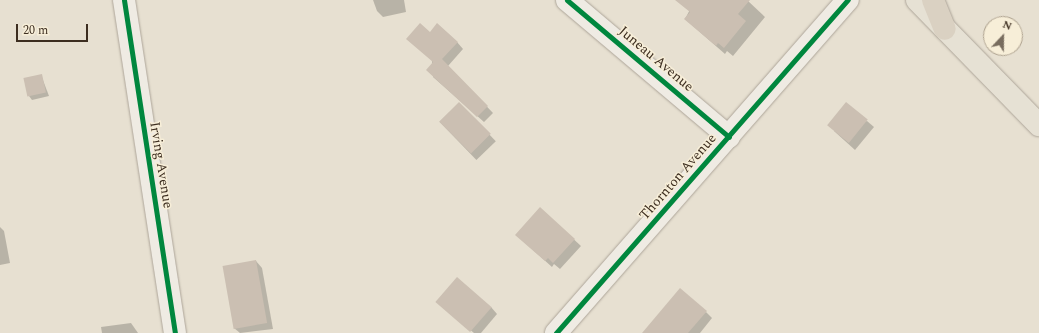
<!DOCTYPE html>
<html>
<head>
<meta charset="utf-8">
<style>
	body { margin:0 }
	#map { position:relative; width:1039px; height:333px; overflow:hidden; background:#e7e0d1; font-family:Spectral,serif }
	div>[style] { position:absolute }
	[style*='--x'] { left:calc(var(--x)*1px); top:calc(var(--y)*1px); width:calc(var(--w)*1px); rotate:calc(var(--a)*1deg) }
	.shadow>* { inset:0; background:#0003; transform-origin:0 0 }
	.building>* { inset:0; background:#cbbfb2; transform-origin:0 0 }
	.roads { filter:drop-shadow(0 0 1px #ada599) drop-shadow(0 0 1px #ada599) }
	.minor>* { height:22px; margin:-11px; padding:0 11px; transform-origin:11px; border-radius:11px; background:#efebe3 }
	.primary>* { height:22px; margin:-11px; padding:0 11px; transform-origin:11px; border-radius:11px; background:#e6e1d4 }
	.motorway>* { height:22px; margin:-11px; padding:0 11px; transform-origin:11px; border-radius:11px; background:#dad1c2 }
	.cycleway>* { height:5px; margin:-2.5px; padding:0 2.5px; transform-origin:2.5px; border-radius:2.5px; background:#00873e }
	span { translate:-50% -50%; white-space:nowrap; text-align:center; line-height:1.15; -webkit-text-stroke:3px #f7eed8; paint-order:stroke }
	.street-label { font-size:14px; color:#3d2e20 }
	.north { position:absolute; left:983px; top:16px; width:40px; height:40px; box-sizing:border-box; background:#f7eed8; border:1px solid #ada18e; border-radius:50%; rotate:22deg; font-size:11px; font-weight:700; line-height:16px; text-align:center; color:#3d2e20 }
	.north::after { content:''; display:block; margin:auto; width:14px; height:18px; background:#786c5e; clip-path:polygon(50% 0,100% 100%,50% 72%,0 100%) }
	.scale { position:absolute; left:16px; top:24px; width:72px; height:18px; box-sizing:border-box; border:2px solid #3d2e20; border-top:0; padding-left:5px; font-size:12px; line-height:14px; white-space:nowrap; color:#3d2e20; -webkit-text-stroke:3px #f7eed8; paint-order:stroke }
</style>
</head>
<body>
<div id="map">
	<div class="shadow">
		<div style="clip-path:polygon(373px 0,404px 0,406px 12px,383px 17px,377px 11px)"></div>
		<div style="clip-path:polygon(695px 0,747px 0,765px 17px,733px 56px,727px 51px,725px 54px,685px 19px)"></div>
		<div style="clip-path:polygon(430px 33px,457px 42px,463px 49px,448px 66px,493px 113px,484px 122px,433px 77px)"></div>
		<div style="clip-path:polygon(41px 75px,49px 96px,32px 100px,29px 96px)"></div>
		<div style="left:459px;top:103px;width:53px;height:27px;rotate:46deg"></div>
		<div style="clip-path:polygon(867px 121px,874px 127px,855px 150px,834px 131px)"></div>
		<div style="clip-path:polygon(540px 208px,581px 246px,560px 269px,554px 264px,552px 267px,523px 241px)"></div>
		<div style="clip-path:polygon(0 227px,4px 231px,10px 263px,0 265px)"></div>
		<div style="clip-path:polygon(256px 261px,262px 268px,273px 329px,240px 333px,234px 328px)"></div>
		<div style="clip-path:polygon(491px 307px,497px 314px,481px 333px,474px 333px,444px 308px)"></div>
		<div style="clip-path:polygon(706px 312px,712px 318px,700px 333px,655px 333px)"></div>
		<div style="clip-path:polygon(131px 323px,138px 333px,102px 333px,101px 327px)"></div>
	</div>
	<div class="building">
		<div style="clip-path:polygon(675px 0,750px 0,738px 14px,746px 21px,724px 48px,718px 43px,716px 46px,684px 19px,690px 12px)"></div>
		<div style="clip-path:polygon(420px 23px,430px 32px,437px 23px,458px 42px,442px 59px,488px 106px,477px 117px,426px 70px,433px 62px,406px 39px)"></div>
		<div style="left:42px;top:74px;width:19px;height:19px;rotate:78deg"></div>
		<div style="left:459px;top:102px;width:45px;height:28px;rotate:45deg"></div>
		<div style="left:846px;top:102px;width:28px;height:30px;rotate:39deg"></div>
		<div style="clip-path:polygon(540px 207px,575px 239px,553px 263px,548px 258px,545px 261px,515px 235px)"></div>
		<div style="left:256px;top:260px;width:64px;height:34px;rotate:80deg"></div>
		<div style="left:457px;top:277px;width:46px;height:33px;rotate:41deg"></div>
		<div style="clip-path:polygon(680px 288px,707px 311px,688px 333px,642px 333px)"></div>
	</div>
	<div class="roads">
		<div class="minor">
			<div style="--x:124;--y:0;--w:337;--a:81.3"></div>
			<div style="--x:567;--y:0;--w:212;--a:40.2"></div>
			<div style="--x:556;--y:333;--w:443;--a:-48.8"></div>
		</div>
		<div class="primary">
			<div style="--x:917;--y:0;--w:175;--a:45.7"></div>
		</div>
		<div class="motorway">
			<div style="--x:933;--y:0;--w:31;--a:68"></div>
		</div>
	</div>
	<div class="cycleway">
		<div style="--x:124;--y:0;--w:337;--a:81.3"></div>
		<div style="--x:567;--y:0;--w:212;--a:40.2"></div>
		<div style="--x:556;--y:333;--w:443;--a:-48.8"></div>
	</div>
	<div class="street-label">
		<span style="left:656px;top:59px;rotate:40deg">Juneau Avenue</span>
		<span style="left:161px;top:165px;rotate:81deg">Irving Avenue</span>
		<span style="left:678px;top:177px;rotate:-49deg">Thornton Avenue</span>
	</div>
	<div class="north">N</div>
	<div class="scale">20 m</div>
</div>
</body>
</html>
